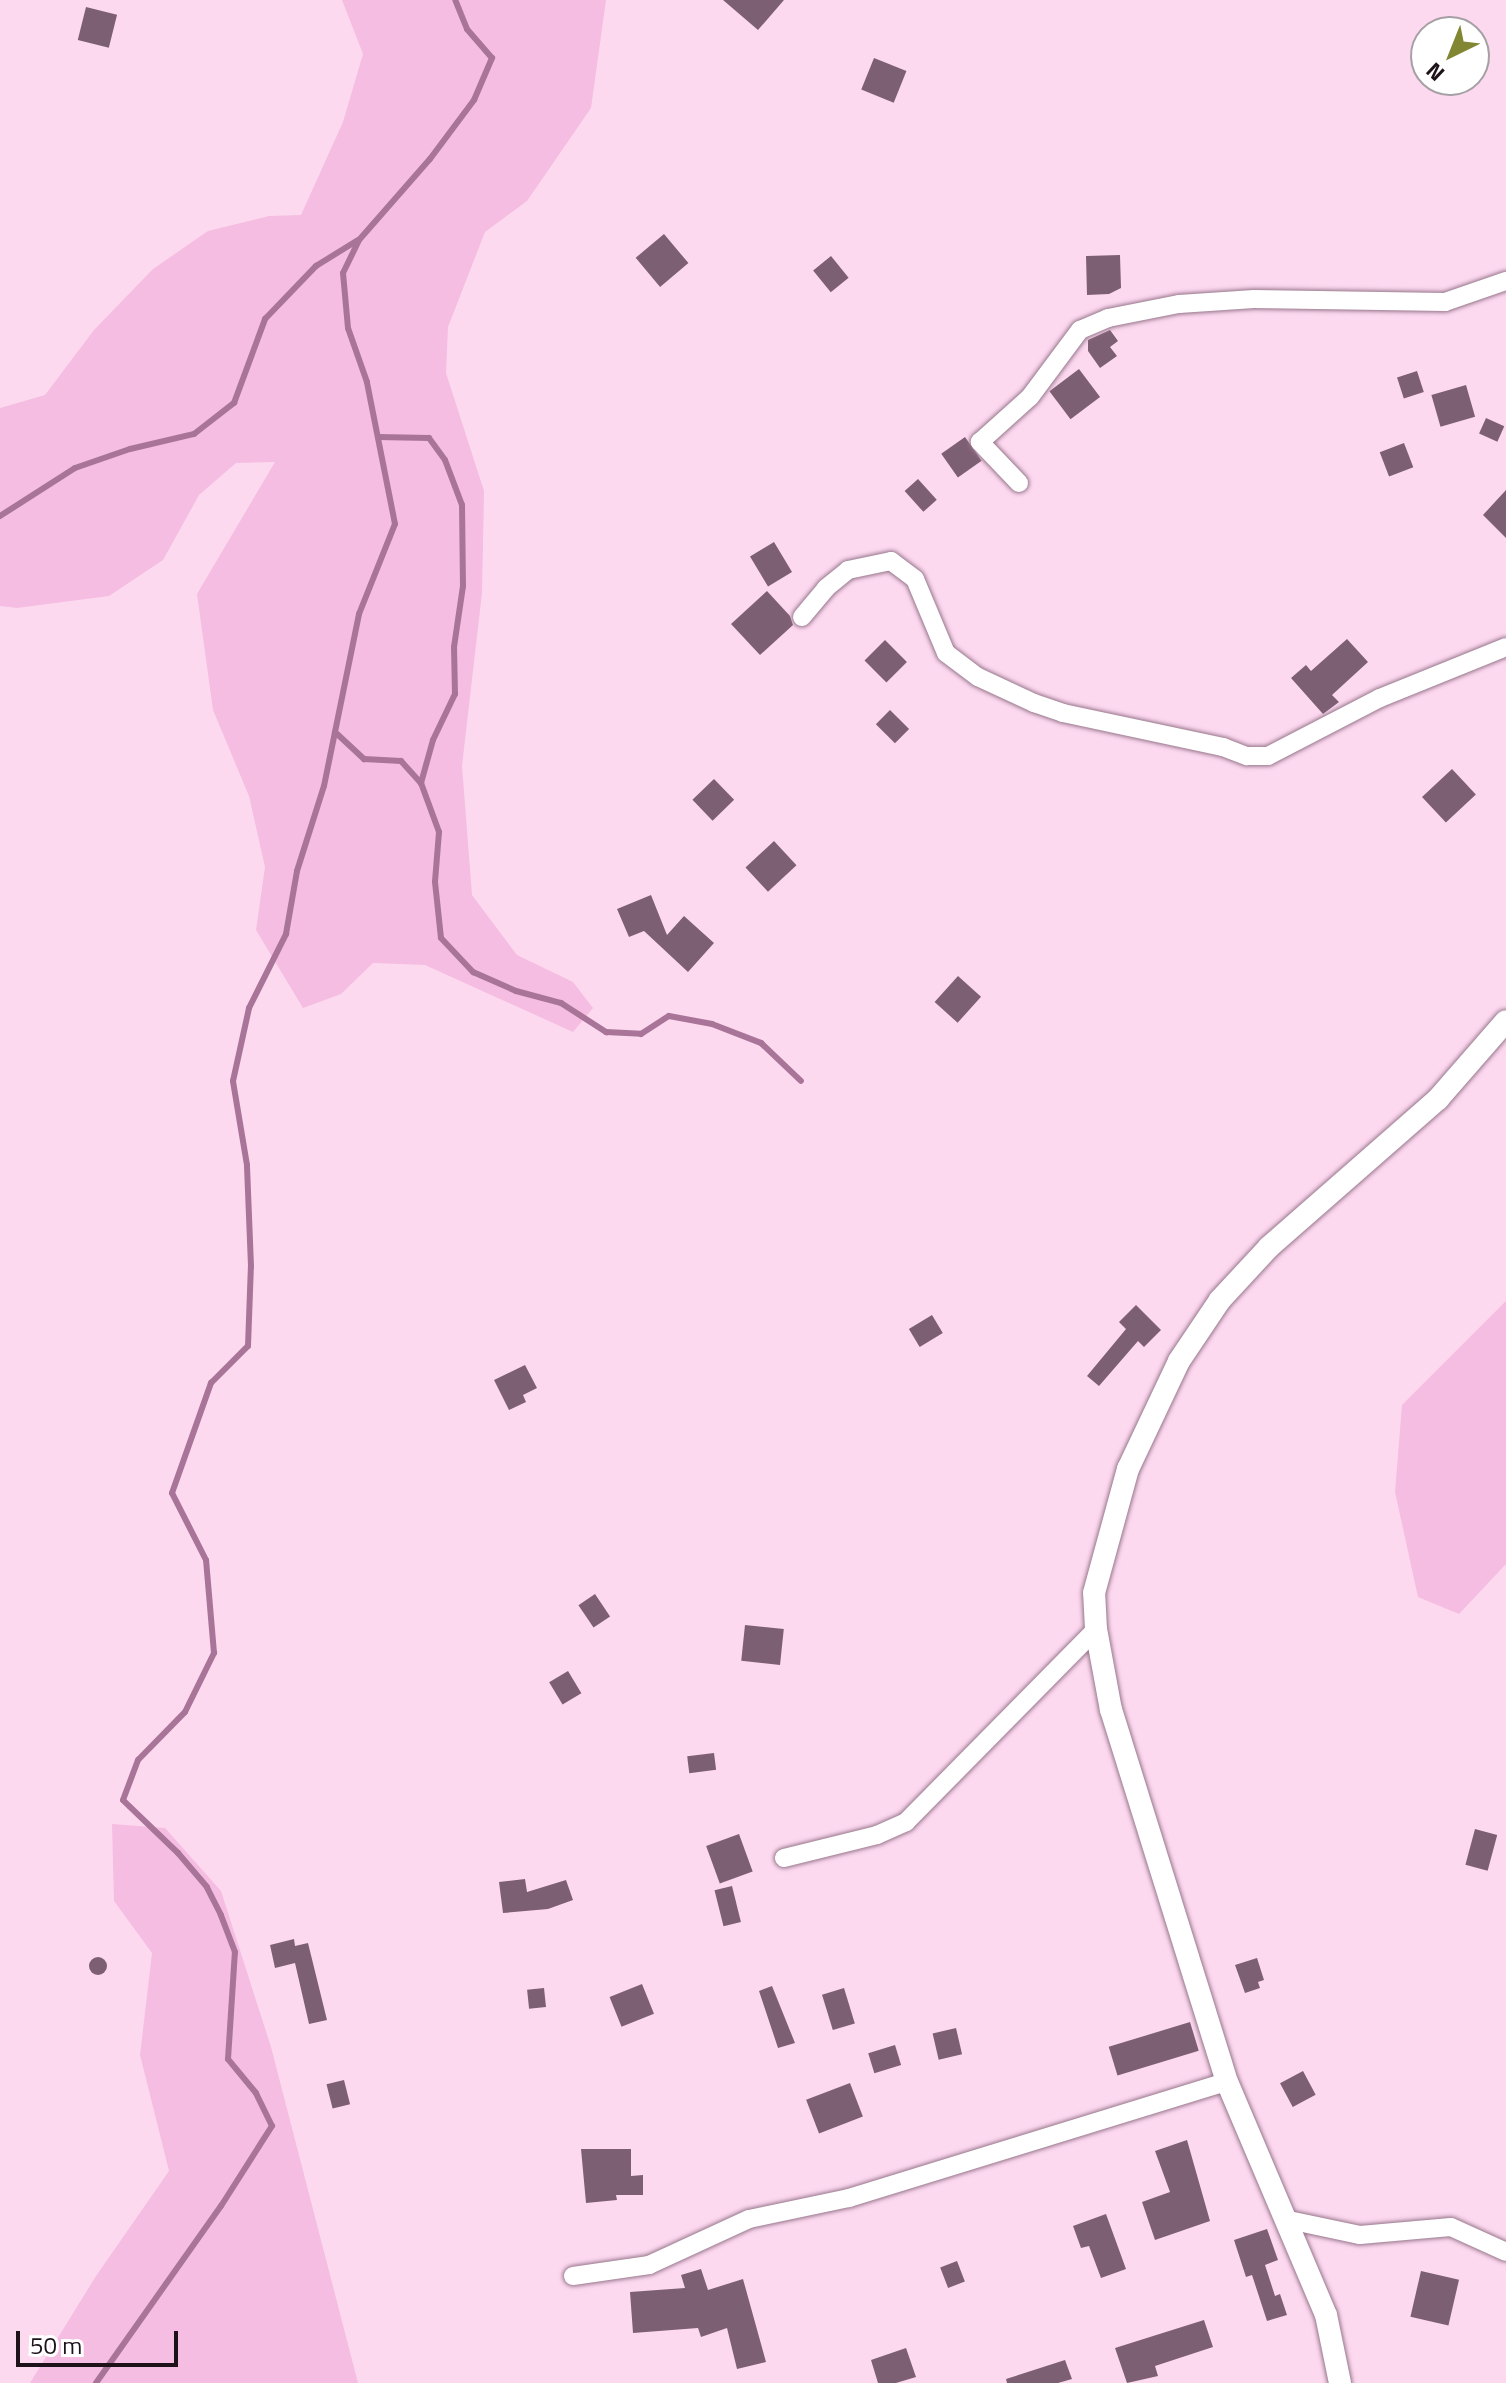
<!DOCTYPE html>
<html>
<head>
<meta charset="utf-8">
<style>
	body { margin:0 }
	#map { position:relative; width:1506px; height:2383px; overflow:hidden; background:#fdd9f0; font-family:"Titillium Web",sans-serif }
	div>[style] { position:absolute }
	[style*='--x'] { left:calc(var(--x)*1px); top:calc(var(--y)*1px); width:calc(var(--w)*1px); rotate:calc(var(--a)*1deg) }
	.green>* { inset:0; background:#f4bde1 }
	.stream>* { height:6px; margin:-3px; padding:0 3px; transform-origin:3px; border-radius:3px; background:#a87598 }
	.building>* { inset:0; background:#7d5f73; transform-origin:0 0 }
	.round { border-radius:50% }
	.roads { filter:drop-shadow(0 0 2px #97778c) drop-shadow(0 0 2px #97778c) }
	.minor>* { height:18px; margin:-9px; padding:0 9px; transform-origin:9px; border-radius:9px; background:#fff }
	.tertiary>* { height:22px; margin:-11px; padding:0 11px; transform-origin:11px; border-radius:11px; background:#fff }
	span { translate:-50% -50%; white-space:nowrap; text-align:center; line-height:1.15; -webkit-text-stroke:8px #fff; paint-order:stroke }
	.north { position:absolute; left:1410px; top:16px; width:80px; height:80px; box-sizing:border-box; background:#fff; border:2px solid #a5a0a3; border-radius:50%; rotate:223deg; font-size:22px; font-weight:700; line-height:32px; text-align:center; color:#1e121a }
	.north::after { content:''; display:block; margin:auto; width:28px; height:36px; background:#808631; clip-path:polygon(50% 0,100% 100%,50% 72%,0 100%) }
	.scale { position:absolute; left:16px; top:2331px; width:162px; height:36px; box-sizing:border-box; border:4px solid #1e121a; border-top:0; padding-left:10px; font-size:24px; line-height:28px; white-space:nowrap; color:#1e121a; -webkit-text-stroke:6px #fff; paint-order:stroke }
</style>
</head>
<body>
<div id="map">
	<div class="green">
		<div style="clip-path:polygon(342px 0,606px 0,591px 108px,527px 201px,485px 232px,448px 327px,446px 373px,484px 491px,482px 593px,462px 766px,472px 895px,517px 955px,573px 982px,593px 1008px,573px 1032px,425px 965px,373px 963px,341px 994px,303px 1008px,256px 930px,265px 867px,249px 796px,213px 710px,197px 594px,275px 462px,236px 463px,199px 495px,163px 560px,109px 596px,17px 608px,0 606px,0 408px,45px 395px,94px 330px,153px 269px,208px 231px,269px 216px,301px 215px,343px 122px,363px 54px)"></div>
		<div style="clip-path:polygon(1506px 1301px,1506px 1564px,1459px 1614px,1418px 1597px,1395px 1492px,1402px 1405px)"></div>
		<div style="clip-path:polygon(112px 1824px,165px 1828px,221px 1891px,271px 2047px,358px 2383px,30px 2383px,96px 2276px,169px 2171px,140px 2055px,152px 1953px,114px 1901px)"></div>
	</div>
	<div class="stream">
		<div style="--x:378;--y:437;--w:51;--a:1.1"></div>
		<div style="--x:429;--y:438;--w:27;--a:54"></div>
		<div style="--x:445;--y:460;--w:48;--a:69.3"></div>
		<div style="--x:462;--y:505;--w:81;--a:89.3"></div>
		<div style="--x:463;--y:586;--w:62;--a:98.4"></div>
		<div style="--x:454;--y:647;--w:47;--a:88.8"></div>
		<div style="--x:455;--y:694;--w:51;--a:115.6"></div>
		<div style="--x:433;--y:740;--w:45;--a:105.6"></div>
		<div style="--x:0;--y:516;--w:89;--a:-32.6"></div>
		<div style="--x:75;--y:468;--w:58;--a:-19.1"></div>
		<div style="--x:130;--y:449;--w:66;--a:-13.2"></div>
		<div style="--x:194;--y:434;--w:51;--a:-37.8"></div>
		<div style="--x:234;--y:403;--w:90;--a:-69.7"></div>
		<div style="--x:265;--y:319;--w:74;--a:-46.1"></div>
		<div style="--x:316;--y:266;--w:49;--a:-31.8"></div>
		<div style="--x:335;--y:732;--w:40;--a:43"></div>
		<div style="--x:364;--y:759;--w:37;--a:3"></div>
		<div style="--x:401;--y:761;--w:30;--a:48"></div>
		<div style="--x:421;--y:783;--w:52;--a:69.8"></div>
		<div style="--x:439;--y:832;--w:50;--a:94.6"></div>
		<div style="--x:435;--y:882;--w:56;--a:83.9"></div>
		<div style="--x:441;--y:938;--w:47;--a:46.7"></div>
		<div style="--x:473;--y:972;--w:47;--a:23.8"></div>
		<div style="--x:516;--y:991;--w:47;--a:14.9"></div>
		<div style="--x:561;--y:1003;--w:54;--a:32.8"></div>
		<div style="--x:606;--y:1032;--w:35;--a:3"></div>
		<div style="--x:641;--y:1034;--w:33;--a:-33"></div>
		<div style="--x:669;--y:1016;--w:44;--a:10.5"></div>
		<div style="--x:712;--y:1024;--w:53;--a:21.2"></div>
		<div style="--x:761;--y:1043;--w:55;--a:43.5"></div>
		<div style="--x:96;--y:2383;--w:217;--a:-54.8"></div>
		<div style="--x:221;--y:2206;--w:95;--a:-57.5"></div>
		<div style="--x:272;--y:2126;--w:37;--a:-116"></div>
		<div style="--x:256;--y:2093;--w:44;--a:-129.5"></div>
		<div style="--x:228;--y:2059;--w:107;--a:-86.3"></div>
		<div style="--x:235;--y:1952;--w:40;--a:-111"></div>
		<div style="--x:221;--y:1915;--w:31;--a:-117"></div>
		<div style="--x:207;--y:1887;--w:45;--a:-130.5"></div>
		<div style="--x:178;--y:1853;--w:76;--a:-136.1"></div>
		<div style="--x:123;--y:1800;--w:43;--a:-69.4"></div>
		<div style="--x:138;--y:1760;--w:67;--a:-45.6"></div>
		<div style="--x:185;--y:1712;--w:66;--a:-63.8"></div>
		<div style="--x:214;--y:1653;--w:93;--a:-94.9"></div>
		<div style="--x:206;--y:1560;--w:75;--a:-116.9"></div>
		<div style="--x:172;--y:1493;--w:117;--a:-70.5"></div>
		<div style="--x:211;--y:1383;--w:52;--a:-45"></div>
		<div style="--x:248;--y:1346;--w:80;--a:-87.9"></div>
		<div style="--x:251;--y:1266;--w:101;--a:-92.3"></div>
		<div style="--x:247;--y:1165;--w:85;--a:-99.5"></div>
		<div style="--x:233;--y:1081;--w:75;--a:-77.6"></div>
		<div style="--x:249;--y:1008;--w:83;--a:-63.4"></div>
		<div style="--x:286;--y:934;--w:64;--a:-80.1"></div>
		<div style="--x:297;--y:871;--w:89;--a:-72.4"></div>
		<div style="--x:324;--y:786;--w:176;--a:-78.5"></div>
		<div style="--x:359;--y:614;--w:97;--a:-68.2"></div>
		<div style="--x:395;--y:524;--w:145;--a:-101.2"></div>
		<div style="--x:367;--y:382;--w:57;--a:-109.4"></div>
		<div style="--x:348;--y:328;--w:55;--a:-95.2"></div>
		<div style="--x:343;--y:273;--w:37;--a:-64"></div>
		<div style="--x:359;--y:240;--w:108;--a:-48.8"></div>
		<div style="--x:430;--y:159;--w:74;--a:-53.3"></div>
		<div style="--x:474;--y:100;--w:46;--a:-66.8"></div>
		<div style="--x:492;--y:58;--w:38;--a:-131"></div>
		<div style="--x:467;--y:29;--w:31;--a:-112"></div>
	</div>
	<div class="building">
		<div style="clip-path:polygon(723px 0,784px 0,758px 30px)"></div>
		<div style="left:86px;top:7px;width:32px;height:34px;rotate:14deg"></div>
		<div style="left:874px;top:58px;width:35px;height:34px;rotate:22deg"></div>
		<div style="left:664px;top:234px;width:38px;height:37px;rotate:50deg"></div>
		<div style="clip-path:polygon(1120px 255px,1121px 288px,1109px 294px,1087px 295px,1086px 256px)"></div>
		<div style="left:831px;top:256px;width:28px;height:23px;rotate:51deg"></div>
		<div style="clip-path:polygon(1110px 330px,1118px 341px,1110px 347px,1117px 356px,1100px 368px,1088px 351px,1088px 340px)"></div>
		<div style="left:1079px;top:369px;width:35px;height:37px;rotate:53deg"></div>
		<div style="left:1417px;top:371px;width:22px;height:21px;rotate:72deg"></div>
		<div style="left:1466px;top:385px;width:33px;height:36px;rotate:74deg"></div>
		<div style="left:1486px;top:418px;width:20px;height:17px;rotate:24deg"></div>
		<div style="left:965px;top:437px;width:29px;height:29px;rotate:55deg"></div>
		<div style="left:1404px;top:443px;width:26px;height:26px;rotate:69deg"></div>
		<div style="left:918px;top:479px;width:28px;height:18px;rotate:48deg"></div>
		<div style="clip-path:polygon(1506px 490px,1506px 538px,1483px 515px)"></div>
		<div style="left:774px;top:542px;width:35px;height:28px;rotate:59deg"></div>
		<div style="clip-path:polygon(767px 591px,790px 616px,793px 625px,760px 655px,731px 624px)"></div>
		<div style="clip-path:polygon(1347px 639px,1368px 662px,1332px 695px,1339px 702px,1323px 714px,1291px 678px,1306px 665px,1311px 671px)"></div>
		<div style="left:885px;top:640px;width:31px;height:29px;rotate:45deg"></div>
		<div style="left:890px;top:710px;width:27px;height:20px;rotate:45deg"></div>
		<div style="left:1452px;top:769px;width:35px;height:41px;rotate:47deg"></div>
		<div style="left:714px;top:779px;width:29px;height:30px;rotate:46deg"></div>
		<div style="left:774px;top:841px;width:33px;height:39px;rotate:47deg"></div>
		<div style="clip-path:polygon(651px 895px,667px 935px,684px 916px,714px 943px,688px 972px,644px 931px,629px 937px,617px 909px)"></div>
		<div style="left:958px;top:976px;width:31px;height:35px;rotate:42deg"></div>
		<div style="clip-path:polygon(1136px 1305px,1161px 1330px,1144px 1347px,1138px 1341px,1099px 1386px,1087px 1376px,1126px 1329px,1119px 1322px)"></div>
		<div style="left:932px;top:1315px;width:21px;height:27px;rotate:59deg"></div>
		<div style="clip-path:polygon(525px 1365px,537px 1388px,523px 1395px,526px 1402px,509px 1410px,494px 1380px)"></div>
		<div style="left:595px;top:1594px;width:27px;height:20px;rotate:56deg"></div>
		<div style="left:745px;top:1625px;width:39px;height:36px;rotate:6deg"></div>
		<div style="left:568px;top:1671px;width:26px;height:22px;rotate:59deg"></div>
		<div style="left:714px;top:1753px;width:17px;height:27px;rotate:83deg"></div>
		<div style="left:1475px;top:1829px;width:23px;height:37px;rotate:15deg"></div>
		<div style="left:739px;top:1834px;width:40px;height:35px;rotate:70deg"></div>
		<div style="clip-path:polygon(525px 1879px,527px 1892px,566px 1880px,573px 1900px,548px 1909px,503px 1913px,499px 1882px)"></div>
		<div style="left:732px;top:1886px;width:37px;height:18px;rotate:76deg"></div>
		<div style="clip-path:polygon(294px 1939px,295px 1946px,308px 1943px,327px 2020px,309px 2024px,295px 1963px,275px 1968px,270px 1945px)"></div>
		<div class="round" style="left:89px;top:1957px;width:18px;height:18px"></div>
		<div style="clip-path:polygon(1257px 1958px,1264px 1980px,1258px 1982px,1260px 1988px,1245px 1993px,1235px 1965px)"></div>
		<div style="left:642px;top:1984px;width:32px;height:35px;rotate:68deg"></div>
		<div style="clip-path:polygon(772px 1986px,795px 2043px,778px 2048px,759px 1991px)"></div>
		<div style="left:544px;top:1988px;width:19px;height:17px;rotate:84deg"></div>
		<div style="left:844px;top:1988px;width:37px;height:23px;rotate:73deg"></div>
		<div style="left:1190px;top:2022px;width:30px;height:85px;rotate:73deg"></div>
		<div style="left:956px;top:2028px;width:27px;height:24px;rotate:77deg"></div>
		<div style="left:895px;top:2045px;width:21px;height:28px;rotate:73deg"></div>
		<div style="left:1303px;top:2071px;width:27px;height:26px;rotate:62deg"></div>
		<div style="left:344px;top:2080px;width:25px;height:18px;rotate:76deg"></div>
		<div style="left:850px;top:2083px;width:36px;height:47px;rotate:69deg"></div>
		<div style="clip-path:polygon(1187px 2140px,1210px 2221px,1155px 2240px,1142px 2202px,1170px 2192px,1155px 2151px)"></div>
		<div style="clip-path:polygon(581px 2149px,631px 2149px,631px 2176px,643px 2175px,643px 2195px,616px 2195px,617px 2200px,586px 2203px)"></div>
		<div style="clip-path:polygon(1106px 2214px,1126px 2269px,1101px 2278px,1089px 2246px,1081px 2248px,1073px 2226px)"></div>
		<div style="clip-path:polygon(1267px 2229px,1278px 2260px,1265px 2265px,1275px 2296px,1280px 2294px,1287px 2315px,1267px 2321px,1252px 2275px,1246px 2277px,1234px 2240px)"></div>
		<div style="left:957px;top:2261px;width:22px;height:18px;rotate:69deg"></div>
		<div style="clip-path:polygon(701px 2269px,708px 2290px,743px 2279px,766px 2362px,737px 2369px,727px 2328px,701px 2337px,698px 2328px,633px 2333px,630px 2292px,685px 2288px,681px 2275px)"></div>
		<div style="left:1421px;top:2271px;width:39px;height:47px;rotate:13deg"></div>
		<div style="clip-path:polygon(1204px 2320px,1213px 2347px,1155px 2366px,1158px 2376px,1127px 2383px,1115px 2348px)"></div>
		<div style="clip-path:polygon(906px 2348px,916px 2377px,896px 2383px,878px 2383px,871px 2360px)"></div>
		<div style="clip-path:polygon(1065px 2360px,1072px 2379px,1058px 2383px,1007px 2383px,1006px 2379px)"></div>
	</div>
	<div class="roads">
		<div class="minor">
			<div style="--x:1019;--y:483;--w:57;--a:-133.6"></div>
			<div style="--x:980;--y:442;--w:67;--a:-42"></div>
			<div style="--x:1030;--y:397;--w:84;--a:-53.3"></div>
			<div style="--x:1080;--y:330;--w:30;--a:-23"></div>
			<div style="--x:1108;--y:318;--w:72;--a:-11.2"></div>
			<div style="--x:1179;--y:304;--w:75;--a:-3.8"></div>
			<div style="--x:1254;--y:299;--w:191;--a:0.9"></div>
			<div style="--x:1445;--y:302;--w:65;--a:-19"></div>
			<div style="--x:802;--y:617;--w:38;--a:-50"></div>
			<div style="--x:826;--y:588;--w:28;--a:-39"></div>
			<div style="--x:848;--y:570;--w:44;--a:-11.8"></div>
			<div style="--x:891;--y:561;--w:30;--a:37"></div>
			<div style="--x:915;--y:579;--w:80;--a:67.3"></div>
			<div style="--x:946;--y:653;--w:40;--a:37"></div>
			<div style="--x:978;--y:677;--w:62;--a:24.9"></div>
			<div style="--x:1034;--y:703;--w:31;--a:19"></div>
			<div style="--x:1063;--y:713;--w:164;--a:12"></div>
			<div style="--x:1223;--y:747;--w:26;--a:21"></div>
			<div style="--x:1247;--y:756;--w:21;--a:0"></div>
			<div style="--x:1268;--y:756;--w:126;--a:-27.4"></div>
			<div style="--x:1380;--y:698;--w:136;--a:-22"></div>
			<div style="--x:784;--y:1858;--w:96;--a:-13.9"></div>
			<div style="--x:877;--y:1835;--w:32;--a:-24"></div>
			<div style="--x:906;--y:1822;--w:271;--a:-45.4"></div>
			<div style="--x:1284;--y:2219;--w:78;--a:11.9"></div>
			<div style="--x:1360;--y:2235;--w:91;--a:-5"></div>
			<div style="--x:1451;--y:2227;--w:60;--a:24.4"></div>
			<div style="--x:573;--y:2276;--w:77;--a:-8.2"></div>
			<div style="--x:649;--y:2265;--w:110;--a:-24.7"></div>
			<div style="--x:749;--y:2219;--w:102;--a:-11.9"></div>
			<div style="--x:849;--y:2198;--w:395;--a:-17.1"></div>
		</div>
		<div class="tertiary">
			<div style="--x:1340;--y:2383;--w:69;--a:-101.6"></div>
			<div style="--x:1326;--y:2315;--w:253;--a:-113"></div>
			<div style="--x:1227;--y:2082;--w:390;--a:-107.3"></div>
			<div style="--x:1111;--y:1710;--w:82;--a:-100.5"></div>
			<div style="--x:1096;--y:1629;--w:36;--a:-93"></div>
			<div style="--x:1094;--y:1593;--w:129;--a:-74.7"></div>
			<div style="--x:1128;--y:1469;--w:119;--a:-64.7"></div>
			<div style="--x:1179;--y:1361;--w:73;--a:-56.1"></div>
			<div style="--x:1220;--y:1300;--w:72;--a:-47.2"></div>
			<div style="--x:1269;--y:1247;--w:225;--a:-41.2"></div>
			<div style="--x:1438;--y:1099;--w:103;--a:-48.9"></div>
		</div>
	</div>
	<div class="north">N</div>
	<div class="scale">50 m</div>
</div>
</body>
</html>
